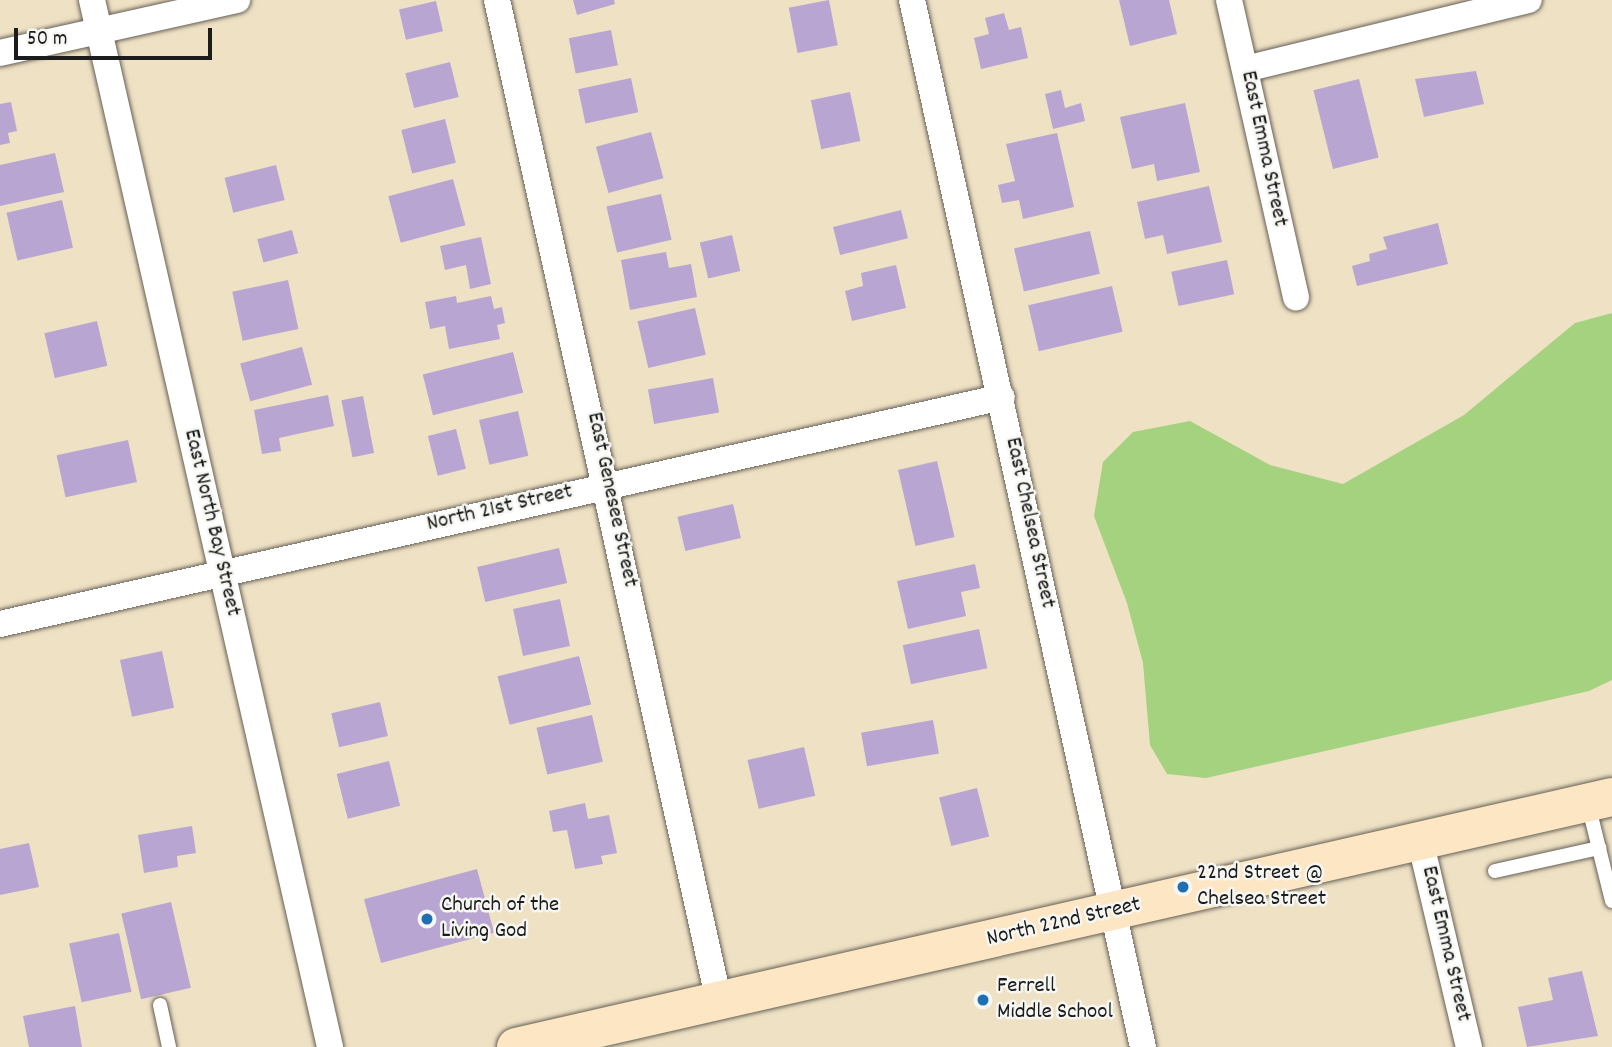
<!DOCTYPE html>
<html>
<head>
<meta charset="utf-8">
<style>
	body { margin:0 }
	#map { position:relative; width:1612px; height:1047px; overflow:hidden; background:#efe1c4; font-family:Dekko,sans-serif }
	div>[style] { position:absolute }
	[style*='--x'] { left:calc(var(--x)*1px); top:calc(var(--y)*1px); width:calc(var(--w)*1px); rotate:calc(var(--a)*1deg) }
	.green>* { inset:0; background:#a4d27f }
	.building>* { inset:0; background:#b9a5d2; transform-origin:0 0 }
	.roads { filter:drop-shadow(0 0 2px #666157) drop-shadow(0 0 2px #666157) }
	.lane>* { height:14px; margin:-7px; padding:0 7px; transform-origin:7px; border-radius:7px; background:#fff }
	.street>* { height:26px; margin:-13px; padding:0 13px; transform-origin:13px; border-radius:13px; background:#fff }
	.secondary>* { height:38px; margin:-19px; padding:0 19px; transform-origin:19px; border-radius:19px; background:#fce6c4 }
	.dots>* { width:19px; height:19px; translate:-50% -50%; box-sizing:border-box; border:4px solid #f6f6f2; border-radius:50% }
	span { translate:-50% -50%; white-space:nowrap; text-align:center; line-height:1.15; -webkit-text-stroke:5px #f6f6f2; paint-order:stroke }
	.street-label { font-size:23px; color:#1c1c1c }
	.poi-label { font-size:23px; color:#1c1c1c }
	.left { translate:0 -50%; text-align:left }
	.scale { position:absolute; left:14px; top:28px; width:198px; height:32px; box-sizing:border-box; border:4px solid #1c1c1c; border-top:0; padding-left:9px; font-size:21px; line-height:24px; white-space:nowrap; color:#1c1c1c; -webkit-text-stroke:5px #f6f6f2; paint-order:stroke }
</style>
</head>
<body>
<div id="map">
	<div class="green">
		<div style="clip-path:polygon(1612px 313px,1612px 680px,1589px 691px,1206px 778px,1167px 774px,1150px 745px,1143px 663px,1127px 603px,1094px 516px,1103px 462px,1133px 432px,1190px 421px,1270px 465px,1343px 484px,1464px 415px,1575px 323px)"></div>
	</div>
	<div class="building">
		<div style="clip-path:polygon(573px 0,614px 0,615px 4px,577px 15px)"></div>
		<div style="left:829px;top:0;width:46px;height:41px;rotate:79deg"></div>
		<div style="clip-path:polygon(1119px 0,1169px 0,1177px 34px,1130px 46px)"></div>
		<div style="left:436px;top:1px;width:31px;height:38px;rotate:77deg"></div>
		<div style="clip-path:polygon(1004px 13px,1009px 30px,1021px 27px,1028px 58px,981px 69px,974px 38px,989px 34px,985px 18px)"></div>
		<div style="left:611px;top:30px;width:36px;height:43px;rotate:79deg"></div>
		<div style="left:450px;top:62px;width:36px;height:46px;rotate:76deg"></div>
		<div style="clip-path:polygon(1476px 71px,1484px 104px,1424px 117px,1415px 79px)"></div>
		<div style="left:631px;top:78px;width:35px;height:54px;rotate:78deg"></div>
		<div style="left:1359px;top:79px;width:81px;height:47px;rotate:76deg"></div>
		<div style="clip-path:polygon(1061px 90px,1065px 108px,1081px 103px,1085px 121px,1053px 129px,1045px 94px)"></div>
		<div style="left:850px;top:92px;width:50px;height:40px;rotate:78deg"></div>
		<div style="clip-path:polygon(11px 102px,17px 131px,8px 133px,10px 143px,0 145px,0 104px)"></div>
		<div style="clip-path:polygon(1185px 103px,1200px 172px,1157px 181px,1154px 164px,1132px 169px,1120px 117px)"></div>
		<div style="left:445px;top:119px;width:45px;height:45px;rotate:76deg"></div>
		<div style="left:651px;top:132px;width:48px;height:57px;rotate:75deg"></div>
		<div style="clip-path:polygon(1057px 133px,1074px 207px,1023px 219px,1019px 200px,1002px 203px,998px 185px,1015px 181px,1006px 144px)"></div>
		<div style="clip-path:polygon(55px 153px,64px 192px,0 206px,0 165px)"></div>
		<div style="left:276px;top:165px;width:36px;height:53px;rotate:76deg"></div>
		<div style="left:453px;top:179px;width:48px;height:67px;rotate:75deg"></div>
		<div style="clip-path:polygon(1209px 186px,1222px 242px,1167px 254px,1163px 235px,1145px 239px,1137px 202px)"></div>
		<div style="left:661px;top:194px;width:47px;height:56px;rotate:77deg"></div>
		<div style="left:62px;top:200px;width:49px;height:57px;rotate:77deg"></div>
		<div style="left:901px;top:210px;width:29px;height:70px;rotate:76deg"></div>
		<div style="clip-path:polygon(1438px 223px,1448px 264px,1357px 286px,1352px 266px,1370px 261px,1369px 254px,1387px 249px,1383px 237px)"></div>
		<div style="left:292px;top:230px;width:24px;height:36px;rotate:75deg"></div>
		<div style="left:1090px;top:231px;width:44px;height:78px;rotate:77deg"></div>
		<div style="left:732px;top:235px;width:37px;height:33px;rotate:77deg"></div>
		<div style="clip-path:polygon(481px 237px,491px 284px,470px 289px,466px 265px,445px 270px,440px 246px)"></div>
		<div style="clip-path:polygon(666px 252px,669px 268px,691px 264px,697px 297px,630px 310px,621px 260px)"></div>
		<div style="left:1227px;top:260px;width:35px;height:57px;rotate:78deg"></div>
		<div style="clip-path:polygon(896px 265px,906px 308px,852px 321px,845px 291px,863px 286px,861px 273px)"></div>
		<div style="left:288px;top:280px;width:50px;height:57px;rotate:78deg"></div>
		<div style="left:1112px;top:286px;width:47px;height:86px;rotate:77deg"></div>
		<div style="clip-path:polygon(456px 296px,457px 303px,491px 296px,494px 309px,502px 307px,505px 323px,497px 325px,500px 339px,449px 349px,445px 326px,430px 329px,425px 302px)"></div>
		<div style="left:695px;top:308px;width:48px;height:59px;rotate:77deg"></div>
		<div style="left:97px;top:321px;width:46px;height:54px;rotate:77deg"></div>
		<div style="left:302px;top:347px;width:39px;height:64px;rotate:75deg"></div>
		<div style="left:513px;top:352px;width:42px;height:93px;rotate:76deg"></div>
		<div style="left:713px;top:378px;width:35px;height:66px;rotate:80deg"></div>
		<div style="clip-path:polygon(328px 395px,334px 426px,279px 438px,281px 451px,262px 454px,254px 410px)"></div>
		<div style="left:363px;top:396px;width:58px;height:22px;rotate:79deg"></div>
		<div style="left:518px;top:411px;width:46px;height:40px;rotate:77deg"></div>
		<div style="left:456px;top:429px;width:41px;height:29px;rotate:76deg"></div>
		<div style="left:128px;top:440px;width:43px;height:73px;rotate:78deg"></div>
		<div style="left:937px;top:461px;width:78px;height:40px;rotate:77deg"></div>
		<div style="left:733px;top:504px;width:35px;height:57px;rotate:77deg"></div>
		<div style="left:559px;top:548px;width:36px;height:84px;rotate:77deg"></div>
		<div style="clip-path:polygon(975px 564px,980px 588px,961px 592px,966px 616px,908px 629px,897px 581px)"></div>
		<div style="left:560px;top:599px;width:48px;height:48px;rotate:78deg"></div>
		<div style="left:979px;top:629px;width:40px;height:78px;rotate:78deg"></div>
		<div style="left:162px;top:651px;width:58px;height:43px;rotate:78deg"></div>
		<div style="left:579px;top:656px;width:50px;height:84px;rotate:76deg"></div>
		<div style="left:380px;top:702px;width:35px;height:50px;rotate:77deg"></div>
		<div style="left:592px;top:715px;width:48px;height:57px;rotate:77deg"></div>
		<div style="left:933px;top:720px;width:34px;height:73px;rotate:80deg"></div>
		<div style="left:804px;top:747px;width:50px;height:58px;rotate:77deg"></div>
		<div style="left:389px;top:761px;width:46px;height:54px;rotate:76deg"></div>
		<div style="left:977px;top:788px;width:50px;height:39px;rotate:76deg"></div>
		<div style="clip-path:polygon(585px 803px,588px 819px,609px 815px,617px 853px,601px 856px,603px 864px,575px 869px,567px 830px,553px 832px,549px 811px)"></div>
		<div style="clip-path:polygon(192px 826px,196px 853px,177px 856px,178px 867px,144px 873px,138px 835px)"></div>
		<div style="clip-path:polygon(29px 843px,39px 887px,0 895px,0 849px)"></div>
		<div style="left:477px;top:869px;width:66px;height:117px;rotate:75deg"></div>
		<div style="left:171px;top:902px;width:88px;height:51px;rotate:77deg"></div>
		<div style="left:119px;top:933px;width:60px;height:51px;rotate:78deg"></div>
		<div style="clip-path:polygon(1582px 971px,1598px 1036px,1527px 1047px,1518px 1007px,1553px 1000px,1548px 978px)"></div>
		<div style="clip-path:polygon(75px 1006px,82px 1047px,29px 1047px,23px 1016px)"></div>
	</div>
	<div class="roads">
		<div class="lane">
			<div style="--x:1588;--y:804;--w:100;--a:76.1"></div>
			<div style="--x:1495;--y:871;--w:107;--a:-12.5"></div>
			<div style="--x:160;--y:1005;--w:43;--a:77.9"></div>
		</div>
		<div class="street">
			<div style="--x:92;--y:0;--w:1074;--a:77.19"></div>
			<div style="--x:497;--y:0;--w:1025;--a:77.5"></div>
			<div style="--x:912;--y:0;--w:1072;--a:77.56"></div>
			<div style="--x:1229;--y:0;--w:305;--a:77.3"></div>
			<div style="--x:0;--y:53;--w:243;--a:-12.6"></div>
			<div style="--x:1245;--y:69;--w:292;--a:-13.7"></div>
			<div style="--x:0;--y:624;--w:1027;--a:-12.76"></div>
			<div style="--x:1420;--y:840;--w:213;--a:76.7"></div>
		</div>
		<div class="secondary">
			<div style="--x:516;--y:1047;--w:1124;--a:-12.85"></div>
		</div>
	</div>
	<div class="dots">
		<div style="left:1183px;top:887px;background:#1f6fb2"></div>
		<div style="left:427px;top:919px;background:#1f6fb2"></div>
		<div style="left:983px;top:1000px;background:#1f6fb2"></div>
	</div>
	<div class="street-label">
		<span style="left:1263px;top:149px;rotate:78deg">East Emma Street</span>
		<span style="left:611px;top:500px;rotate:78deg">East Genesee Street</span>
		<span style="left:500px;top:509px;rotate:-13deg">North 21st Street</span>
		<span style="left:211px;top:523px;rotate:77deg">East North Bay Street</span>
		<span style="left:1029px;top:523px;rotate:78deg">East Chelsea Street</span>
		<span style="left:1064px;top:923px;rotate:-13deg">North 22nd Street</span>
		<span style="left:1445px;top:944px;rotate:77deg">East Emma Street</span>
	</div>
	<div class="poi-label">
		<span class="left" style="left:1197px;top:887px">22nd Street @<br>Chelsea Street</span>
		<span class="left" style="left:441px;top:919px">Church of the<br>Living God</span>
		<span class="left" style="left:997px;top:1000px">Ferrell<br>Middle School</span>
	</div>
	<div class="scale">50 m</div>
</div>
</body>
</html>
